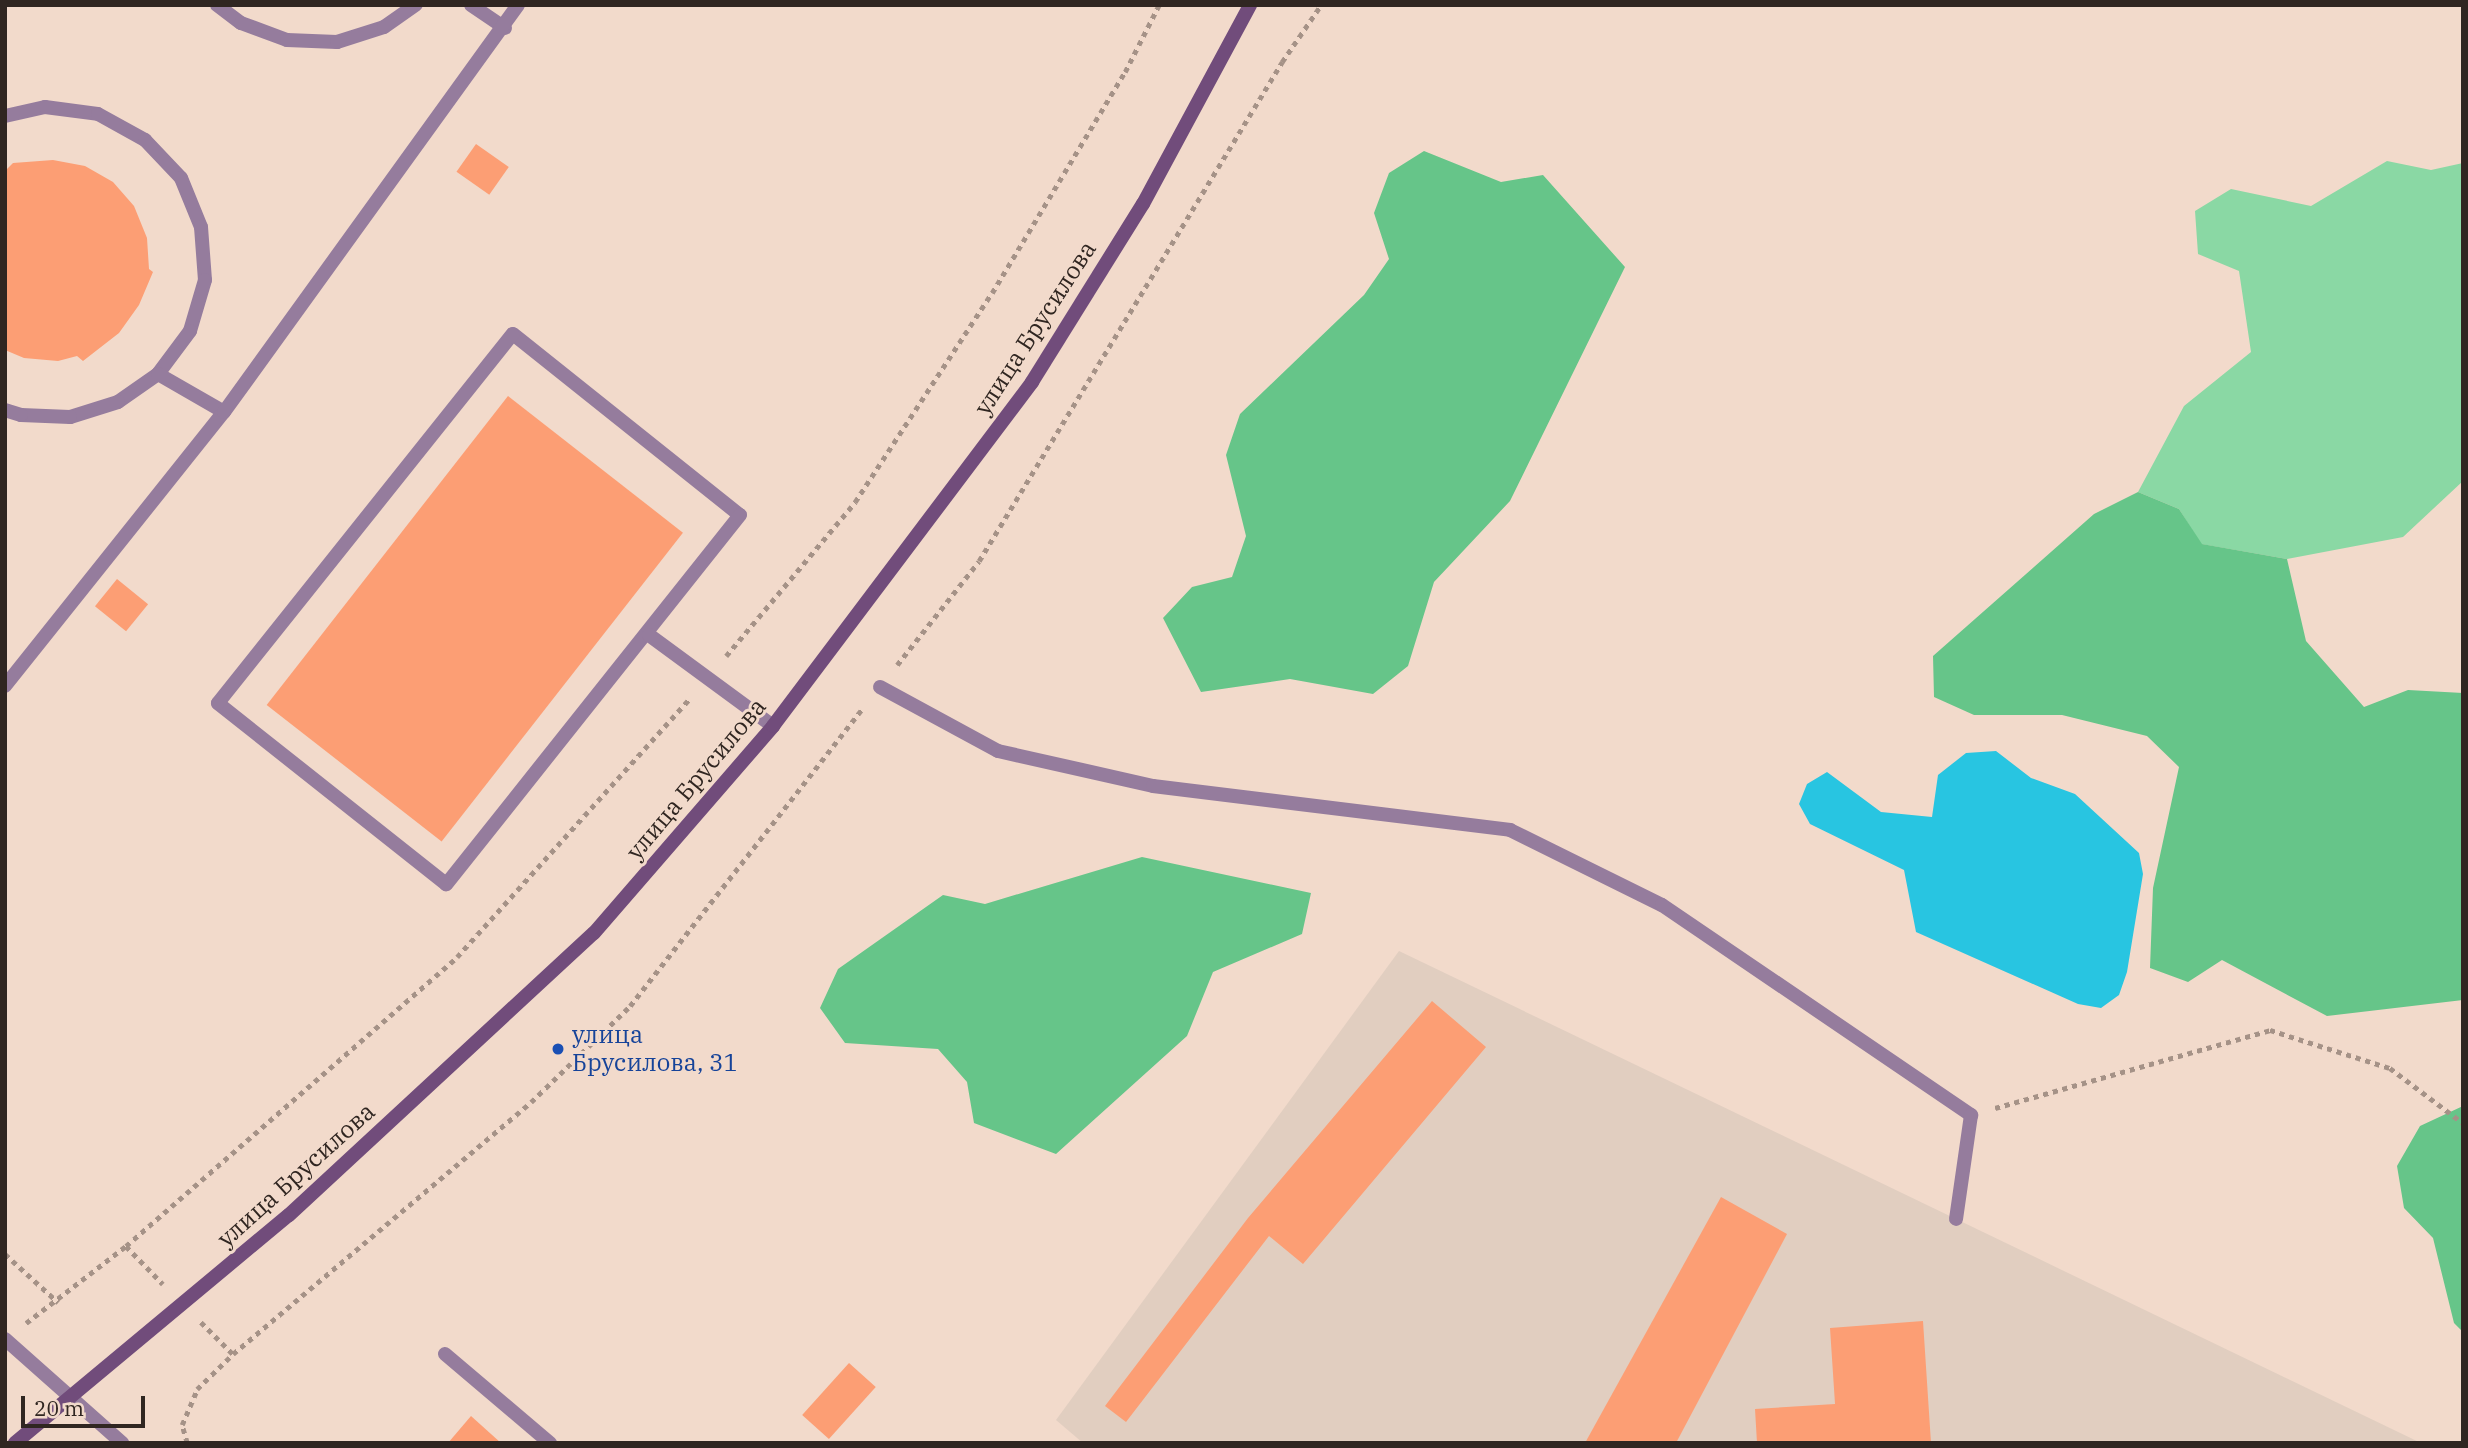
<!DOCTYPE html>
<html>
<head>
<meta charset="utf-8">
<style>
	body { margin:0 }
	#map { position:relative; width:2468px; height:1448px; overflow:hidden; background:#f2dacb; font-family:"IBM Plex Serif",serif }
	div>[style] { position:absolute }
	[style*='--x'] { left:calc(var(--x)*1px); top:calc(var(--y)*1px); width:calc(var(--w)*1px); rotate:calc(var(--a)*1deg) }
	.industrial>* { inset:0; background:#e1cec0 }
	.green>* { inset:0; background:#8ad8a4 }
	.forest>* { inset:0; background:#66c589 }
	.water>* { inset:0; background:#28c5e1 }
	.building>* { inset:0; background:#fc9e74; transform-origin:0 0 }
	.path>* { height:4.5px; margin-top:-2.25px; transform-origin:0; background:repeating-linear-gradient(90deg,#a59287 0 5px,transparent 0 10px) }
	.lane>* { height:14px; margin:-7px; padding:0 7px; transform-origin:7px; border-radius:7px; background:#957c9d }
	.street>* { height:14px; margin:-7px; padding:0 7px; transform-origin:7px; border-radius:7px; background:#957c9d }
	.secondary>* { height:14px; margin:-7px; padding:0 7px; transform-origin:7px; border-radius:7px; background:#714c7b }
	.dots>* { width:19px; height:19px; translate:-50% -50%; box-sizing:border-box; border:4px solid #f2dacb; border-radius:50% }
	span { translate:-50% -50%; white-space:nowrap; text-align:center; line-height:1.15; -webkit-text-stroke:6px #f2dacb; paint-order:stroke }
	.street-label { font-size:24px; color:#302621 }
	.transit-label { font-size:24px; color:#164399 }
	.left { translate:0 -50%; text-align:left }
	.frame { position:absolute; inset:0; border:7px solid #302621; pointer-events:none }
	.scale { position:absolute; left:21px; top:1396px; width:124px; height:32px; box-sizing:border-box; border:4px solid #302621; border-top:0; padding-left:9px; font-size:21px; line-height:24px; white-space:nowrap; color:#302621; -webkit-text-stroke:5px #f2dacb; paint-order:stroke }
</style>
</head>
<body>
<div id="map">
	<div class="industrial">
		<div style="clip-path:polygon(1399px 951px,1956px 1219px,2421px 1443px,1083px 1443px,1056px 1420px)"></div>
	</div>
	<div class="green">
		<div style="clip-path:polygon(2387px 161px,2431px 170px,2463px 163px,2463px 481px,2403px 537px,2287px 559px,2201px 544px,2179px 509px,2138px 492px,2184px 406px,2251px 352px,2239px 271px,2198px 254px,2195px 211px,2231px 189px,2311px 206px)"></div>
	</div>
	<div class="forest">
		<div style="clip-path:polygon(1424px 151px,1501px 182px,1543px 175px,1625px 267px,1510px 501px,1434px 582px,1408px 666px,1373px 694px,1290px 679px,1201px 692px,1163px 618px,1192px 587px,1232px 577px,1246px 536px,1226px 455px,1240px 414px,1364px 295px,1389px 259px,1374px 213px,1389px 173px)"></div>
		<div style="clip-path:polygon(2138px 492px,2179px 509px,2202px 544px,2287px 559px,2306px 641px,2364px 707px,2408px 690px,2463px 693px,2463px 1000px,2327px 1016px,2222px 960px,2188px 982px,2150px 968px,2153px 888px,2179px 767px,2147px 736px,2062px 715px,1974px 715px,1934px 697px,1933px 656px,2094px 514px)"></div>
		<div style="clip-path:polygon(1142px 857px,1311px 893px,1302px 934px,1213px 972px,1187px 1036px,1056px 1154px,974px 1123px,967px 1082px,938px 1049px,845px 1043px,820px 1008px,838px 969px,943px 895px,985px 904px)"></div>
		<div style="clip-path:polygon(2463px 1106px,2463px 1332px,2454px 1323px,2433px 1238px,2404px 1208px,2397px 1166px,2420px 1126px)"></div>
	</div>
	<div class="water">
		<div style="clip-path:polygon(1996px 751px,2031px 778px,2075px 794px,2139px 853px,2143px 874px,2127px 972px,2119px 995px,2101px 1008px,2078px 1004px,1916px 932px,1904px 870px,1810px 824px,1799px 804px,1807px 784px,1827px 772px,1881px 812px,1932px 817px,1938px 775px,1966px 753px)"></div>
	</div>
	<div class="building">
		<div style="left:476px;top:144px;width:40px;height:34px;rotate:35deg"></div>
		<div style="clip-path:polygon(53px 160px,85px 166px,113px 182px,134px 206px,147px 238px,149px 269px,153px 272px,139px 305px,119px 333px,83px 361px,77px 356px,58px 361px,24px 358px,5px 350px,5px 171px,13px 163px)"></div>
		<div style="left:508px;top:396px;width:222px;height:392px;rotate:38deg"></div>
		<div style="left:117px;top:579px;width:40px;height:35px;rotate:39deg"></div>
		<div style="clip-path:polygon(1432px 1001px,1486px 1047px,1303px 1264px,1269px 1236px,1126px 1422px,1105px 1406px,1248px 1218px)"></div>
		<div style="clip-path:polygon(1721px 1197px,1787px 1234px,1676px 1443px,1585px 1443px)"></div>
		<div style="clip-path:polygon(1923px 1321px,1931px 1443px,1757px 1443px,1755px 1409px,1835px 1404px,1830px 1328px)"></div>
		<div style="left:849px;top:1363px;width:36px;height:70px;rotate:42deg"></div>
		<div style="clip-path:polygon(471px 1416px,501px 1443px,448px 1443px)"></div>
	</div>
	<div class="path">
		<div style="--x:726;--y:656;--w:201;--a:-50"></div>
		<div style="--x:855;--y:502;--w:250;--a:-56.8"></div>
		<div style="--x:992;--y:293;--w:258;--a:-59"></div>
		<div style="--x:1125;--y:72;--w:75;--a:-63.1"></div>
		<div style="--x:897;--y:665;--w:132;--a:-51.7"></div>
		<div style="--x:979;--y:561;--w:584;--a:-58.73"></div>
		<div style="--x:1282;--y:62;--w:69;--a:-55.6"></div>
		<div style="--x:1995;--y:1108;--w:286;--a:-15.8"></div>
		<div style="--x:2270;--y:1030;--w:126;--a:17.6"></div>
		<div style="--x:2390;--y:1068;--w:91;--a:37"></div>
		<div style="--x:126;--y:1246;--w:53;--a:45.8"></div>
		<div style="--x:5;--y:1254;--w:72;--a:42.2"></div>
		<div style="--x:201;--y:1322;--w:45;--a:45"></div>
		<div style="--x:26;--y:1323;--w:126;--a:-37.6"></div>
		<div style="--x:126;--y:1246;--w:439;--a:-41.1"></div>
		<div style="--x:457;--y:957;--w:346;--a:-48"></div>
		<div style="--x:187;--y:1443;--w:19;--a:-106"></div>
		<div style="--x:182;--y:1425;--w:39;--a:-67"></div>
		<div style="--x:197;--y:1389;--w:50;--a:-44.2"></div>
		<div style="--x:233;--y:1354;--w:390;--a:-40.2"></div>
		<div style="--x:531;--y:1102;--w:138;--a:-44.1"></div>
		<div style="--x:630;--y:1006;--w:378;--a:-52"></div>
	</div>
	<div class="lane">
		<div style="--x:217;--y:5;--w:30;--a:37"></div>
		<div style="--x:241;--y:23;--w:49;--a:20.3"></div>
		<div style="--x:287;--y:40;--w:50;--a:2.3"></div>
		<div style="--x:337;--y:42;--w:49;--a:-17.7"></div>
		<div style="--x:384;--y:27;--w:39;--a:-35"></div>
		<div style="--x:471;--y:5;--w:41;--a:34.1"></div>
		<div style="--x:5;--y:116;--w:41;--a:-12.7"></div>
		<div style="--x:45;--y:107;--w:53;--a:7.5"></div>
		<div style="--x:98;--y:114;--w:54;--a:29"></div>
		<div style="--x:145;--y:140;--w:52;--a:46.5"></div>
		<div style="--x:181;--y:178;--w:53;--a:67.8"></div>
		<div style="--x:201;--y:227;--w:53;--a:85.7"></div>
		<div style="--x:205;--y:280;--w:53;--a:106.4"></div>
		<div style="--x:190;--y:331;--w:54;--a:126.7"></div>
		<div style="--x:158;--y:374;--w:49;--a:145"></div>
		<div style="--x:118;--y:402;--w:50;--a:162.6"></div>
		<div style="--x:70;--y:417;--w:49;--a:-177.7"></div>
		<div style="--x:21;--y:415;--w:17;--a:-163"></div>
		<div style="--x:513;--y:334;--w:290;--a:38.6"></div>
		<div style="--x:740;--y:515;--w:472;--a:128.5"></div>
		<div style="--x:446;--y:884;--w:291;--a:-141.6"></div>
		<div style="--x:218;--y:703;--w:472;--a:-51.4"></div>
		<div style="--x:158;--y:374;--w:76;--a:29.9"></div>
		<div style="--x:649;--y:635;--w:154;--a:36.3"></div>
		<div style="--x:5;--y:686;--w:351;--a:-51.4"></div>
		<div style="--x:224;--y:412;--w:502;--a:-54.16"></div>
		<div style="--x:880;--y:687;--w:134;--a:28.5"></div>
		<div style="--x:998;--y:751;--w:159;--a:12.7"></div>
		<div style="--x:1153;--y:786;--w:360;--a:7"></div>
		<div style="--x:1510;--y:830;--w:169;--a:26.3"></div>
		<div style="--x:1662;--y:905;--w:374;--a:34.2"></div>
		<div style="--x:1971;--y:1115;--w:105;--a:98.2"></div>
		<div style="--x:445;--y:1354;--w:138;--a:40.3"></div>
	</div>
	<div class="street">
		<div style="--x:5;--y:1339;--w:157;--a:41.6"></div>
	</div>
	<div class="secondary">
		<div style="--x:15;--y:1443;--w:356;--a:-39.8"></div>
		<div style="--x:289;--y:1215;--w:415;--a:-42.8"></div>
		<div style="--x:594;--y:933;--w:274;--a:-49.1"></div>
		<div style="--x:773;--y:726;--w:431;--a:-53"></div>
		<div style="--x:1032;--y:382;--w:210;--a:-58.1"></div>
		<div style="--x:1143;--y:204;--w:226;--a:-61.7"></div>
	</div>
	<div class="dots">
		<div style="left:558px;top:1049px;background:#1a4fb4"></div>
	</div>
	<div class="street-label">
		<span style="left:1035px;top:328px;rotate:-57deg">улица Брусилова</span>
		<span style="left:696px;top:779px;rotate:-50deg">улица Брусилова</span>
		<span style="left:296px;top:1175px;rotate:-42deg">улица Брусилова</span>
	</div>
	<div class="transit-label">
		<span class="left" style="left:572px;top:1049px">улица<br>Брусилова, 31</span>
	</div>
	<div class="frame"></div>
	<div class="scale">20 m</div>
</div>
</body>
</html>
